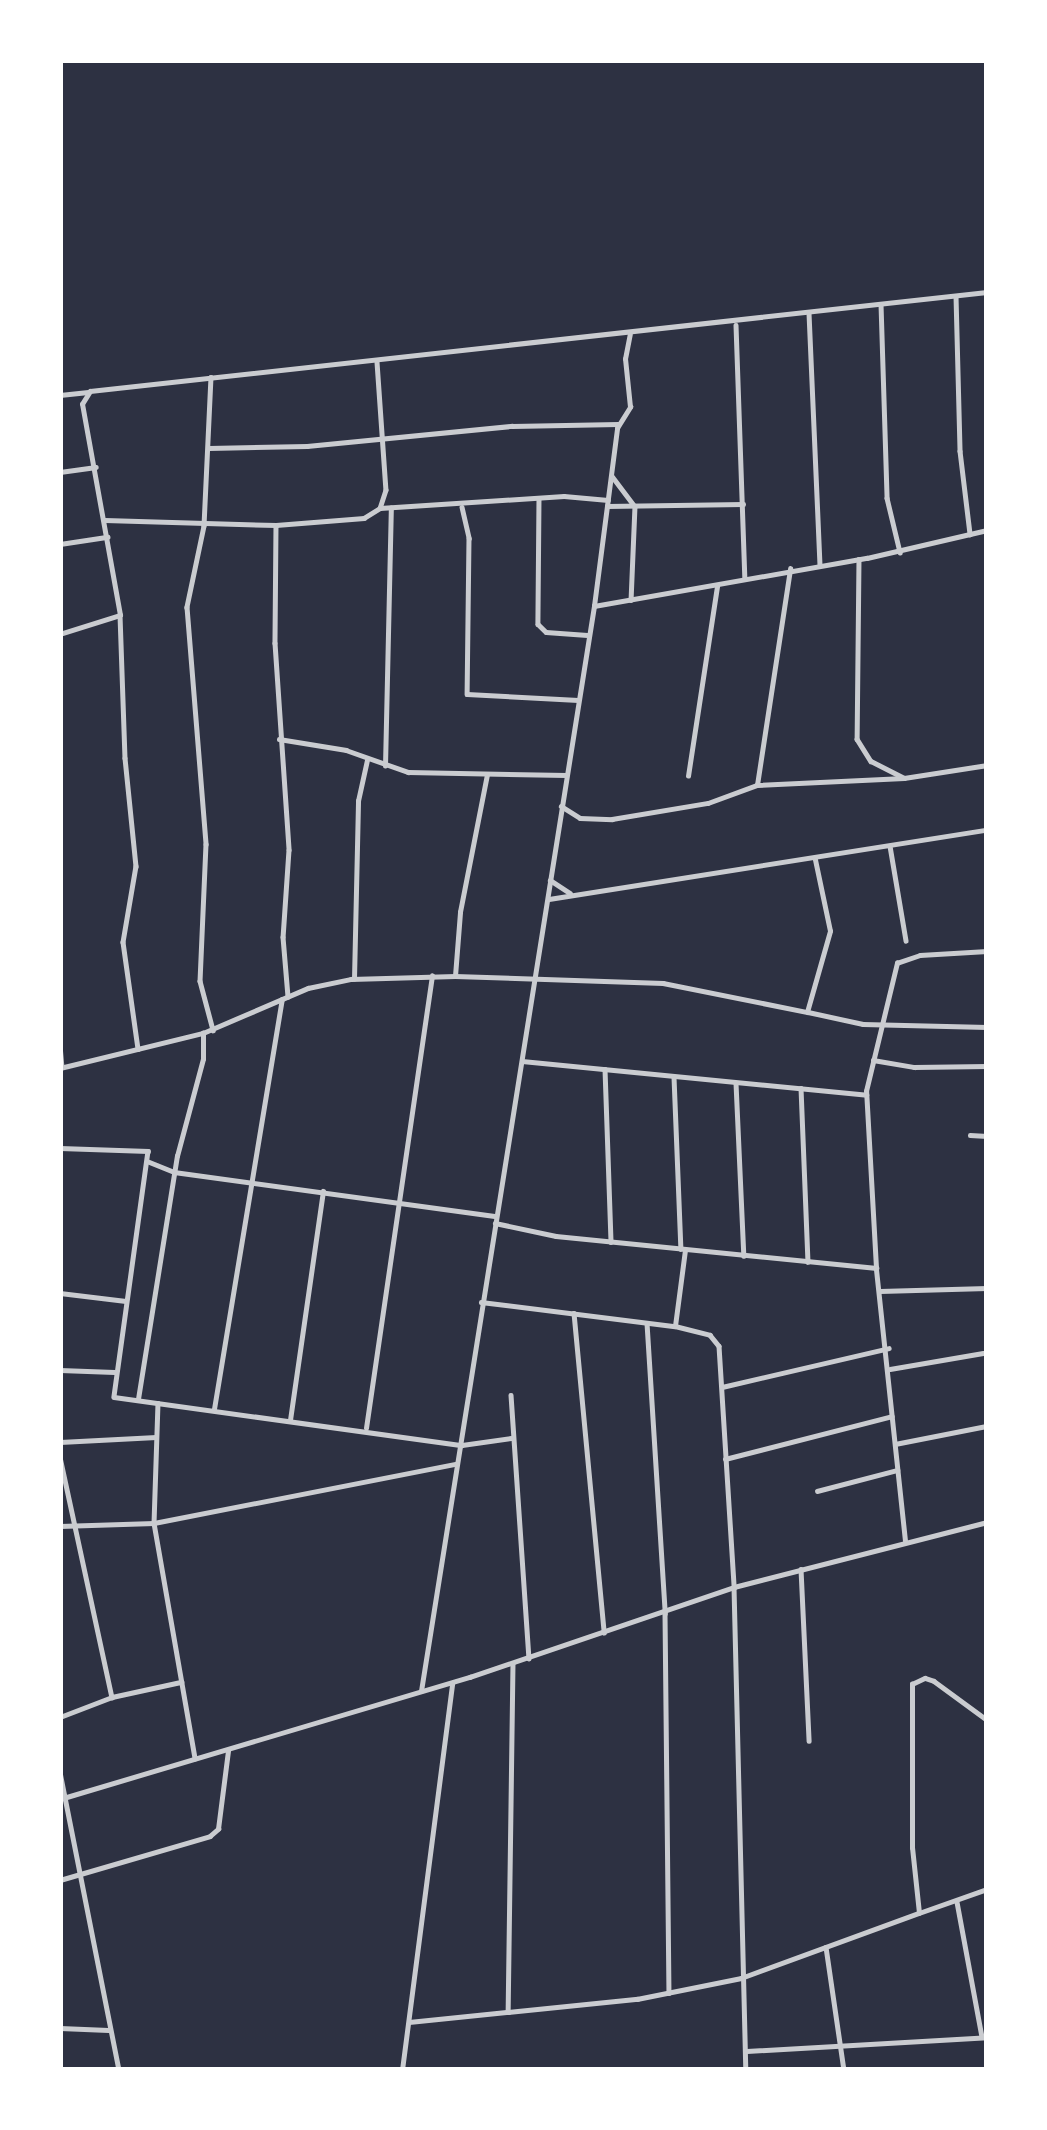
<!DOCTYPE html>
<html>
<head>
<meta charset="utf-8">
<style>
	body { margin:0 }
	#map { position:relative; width:1047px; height:2130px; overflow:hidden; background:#2d3142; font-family:Arial,sans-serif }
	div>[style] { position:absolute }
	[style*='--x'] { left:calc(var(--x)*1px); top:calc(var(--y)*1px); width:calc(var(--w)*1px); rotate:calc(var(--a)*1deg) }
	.minor>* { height:4.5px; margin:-2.25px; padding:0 2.25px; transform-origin:2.25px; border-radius:2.25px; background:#caccd0 }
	span { translate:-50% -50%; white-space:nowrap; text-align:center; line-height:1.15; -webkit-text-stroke:12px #fff; paint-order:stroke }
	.frame { position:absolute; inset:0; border:63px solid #fff; pointer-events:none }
</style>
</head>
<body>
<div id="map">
	<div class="minor">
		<div style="--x:956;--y:296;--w:155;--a:88.5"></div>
		<div style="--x:960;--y:451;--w:84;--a:83.1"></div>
		<div style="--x:881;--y:304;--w:194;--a:88.2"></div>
		<div style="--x:887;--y:498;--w:56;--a:76.5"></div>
		<div style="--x:809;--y:313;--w:251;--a:87.5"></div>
		<div style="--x:736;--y:325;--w:252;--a:88"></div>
		<div style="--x:377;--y:362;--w:128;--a:86"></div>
		<div style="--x:386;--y:490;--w:19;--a:108"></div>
		<div style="--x:211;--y:377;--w:149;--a:92.7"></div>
		<div style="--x:204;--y:526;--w:83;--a:101.9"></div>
		<div style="--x:187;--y:607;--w:238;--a:85.4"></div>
		<div style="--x:206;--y:844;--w:137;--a:92.5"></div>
		<div style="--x:200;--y:981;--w:51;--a:75.1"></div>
		<div style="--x:60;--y:395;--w:28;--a:-6"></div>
		<div style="--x:209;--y:448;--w:98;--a:-1.2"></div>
		<div style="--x:307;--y:446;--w:206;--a:-5.6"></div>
		<div style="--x:512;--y:426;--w:106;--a:-1.1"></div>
		<div style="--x:60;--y:472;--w:36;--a:-8"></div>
		<div style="--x:612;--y:476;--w:38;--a:53"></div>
		<div style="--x:635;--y:506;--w:94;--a:92.4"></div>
		<div style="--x:539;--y:498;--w:126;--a:90.5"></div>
		<div style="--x:538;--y:624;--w:11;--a:45"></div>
		<div style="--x:546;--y:632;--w:41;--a:4.2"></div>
		<div style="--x:607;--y:506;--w:136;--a:-0.8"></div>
		<div style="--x:462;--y:507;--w:32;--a:77"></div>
		<div style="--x:469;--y:538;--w:156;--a:90.7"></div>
		<div style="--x:467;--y:694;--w:111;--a:3.1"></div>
		<div style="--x:105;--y:520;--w:171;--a:1.7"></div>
		<div style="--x:276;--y:525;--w:88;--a:-4.5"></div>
		<div style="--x:364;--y:518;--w:19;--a:-32"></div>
		<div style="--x:380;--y:508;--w:184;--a:-3.7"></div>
		<div style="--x:564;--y:496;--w:44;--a:5.2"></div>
		<div style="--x:276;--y:525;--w:118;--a:90.5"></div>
		<div style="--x:275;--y:643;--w:207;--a:86.1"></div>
		<div style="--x:289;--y:850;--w:87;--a:93.9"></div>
		<div style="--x:283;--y:937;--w:60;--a:85.2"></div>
		<div style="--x:60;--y:544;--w:48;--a:-8.5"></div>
		<div style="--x:859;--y:559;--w:180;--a:90.6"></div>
		<div style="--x:857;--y:739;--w:26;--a:58"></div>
		<div style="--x:871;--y:761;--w:37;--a:27"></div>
		<div style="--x:594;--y:606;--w:277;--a:-10"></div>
		<div style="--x:867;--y:558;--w:123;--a:-13.1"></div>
		<div style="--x:120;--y:615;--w:143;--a:88"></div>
		<div style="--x:125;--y:758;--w:109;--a:84.2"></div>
		<div style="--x:136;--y:866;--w:77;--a:99.7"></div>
		<div style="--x:123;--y:942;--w:108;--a:82"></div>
		<div style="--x:60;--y:634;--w:63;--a:-17.6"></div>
		<div style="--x:120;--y:615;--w:214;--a:-100.2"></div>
		<div style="--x:82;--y:404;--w:15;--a:-58"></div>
		<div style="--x:90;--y:391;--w:902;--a:-6.3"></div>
		<div style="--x:279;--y:739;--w:68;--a:9.3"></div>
		<div style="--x:346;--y:750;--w:66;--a:19.5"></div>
		<div style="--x:408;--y:772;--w:158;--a:1.1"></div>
		<div style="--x:385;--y:766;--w:258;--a:-88.7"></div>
		<div style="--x:688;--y:776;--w:192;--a:-81.3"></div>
		<div style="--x:757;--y:785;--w:147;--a:-2.7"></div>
		<div style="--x:904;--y:778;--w:84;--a:-8.9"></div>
		<div style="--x:561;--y:806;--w:22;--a:32"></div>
		<div style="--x:580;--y:818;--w:32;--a:2"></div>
		<div style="--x:612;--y:819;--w:97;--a:-9.5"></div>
		<div style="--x:708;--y:803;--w:52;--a:-20.2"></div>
		<div style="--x:757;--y:785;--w:219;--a:-81.3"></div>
		<div style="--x:890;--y:846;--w:96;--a:80.4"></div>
		<div style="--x:550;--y:880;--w:24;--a:33"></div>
		<div style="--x:549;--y:899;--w:443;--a:-9"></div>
		<div style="--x:455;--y:976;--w:64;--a:-85.5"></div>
		<div style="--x:460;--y:912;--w:140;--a:-78.9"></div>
		<div style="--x:354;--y:979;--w:178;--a:-88.7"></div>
		<div style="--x:358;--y:801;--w:42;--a:-77.6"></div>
		<div style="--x:808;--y:1012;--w:56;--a:12.3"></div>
		<div style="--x:863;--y:1024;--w:124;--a:1.4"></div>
		<div style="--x:60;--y:1045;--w:22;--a:85"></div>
		<div style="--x:873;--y:1060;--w:42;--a:9.7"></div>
		<div style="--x:914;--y:1067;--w:73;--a:-0.8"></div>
		<div style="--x:522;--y:1061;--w:346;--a:5.6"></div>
		<div style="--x:60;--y:1068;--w:147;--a:-13.8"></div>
		<div style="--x:203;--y:1033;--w:114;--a:-23.2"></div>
		<div style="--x:308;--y:988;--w:44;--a:-11.8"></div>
		<div style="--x:351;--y:979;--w:104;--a:-1.7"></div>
		<div style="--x:455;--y:976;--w:208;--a:1.9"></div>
		<div style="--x:663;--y:983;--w:147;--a:11.4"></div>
		<div style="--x:807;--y:1012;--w:84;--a:-74.1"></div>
		<div style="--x:830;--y:931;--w:73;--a:-101.9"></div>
		<div style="--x:605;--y:1069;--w:173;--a:88"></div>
		<div style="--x:674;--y:1077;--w:172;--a:87.7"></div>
		<div style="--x:736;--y:1083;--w:173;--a:87.4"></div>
		<div style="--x:801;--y:1088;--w:174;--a:87.7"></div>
		<div style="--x:970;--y:1135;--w:17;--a:3"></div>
		<div style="--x:60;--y:1148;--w:88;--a:2"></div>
		<div style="--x:148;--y:1151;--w:248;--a:97.9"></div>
		<div style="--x:114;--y:1397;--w:351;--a:7.9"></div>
		<div style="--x:462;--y:1445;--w:49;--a:-8.1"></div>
		<div style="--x:147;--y:1161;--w:29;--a:22"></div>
		<div style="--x:174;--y:1172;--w:325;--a:7.8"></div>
		<div style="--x:495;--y:1223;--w:62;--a:12"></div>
		<div style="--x:556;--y:1236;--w:322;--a:5.7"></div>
		<div style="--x:880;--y:1291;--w:107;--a:-1.6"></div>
		<div style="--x:60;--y:1293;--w:66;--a:6.9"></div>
		<div style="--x:481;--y:1302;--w:195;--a:7.1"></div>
		<div style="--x:675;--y:1326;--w:36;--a:14"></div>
		<div style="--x:710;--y:1335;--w:14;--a:51"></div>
		<div style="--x:719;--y:1346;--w:241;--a:86.4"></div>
		<div style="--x:734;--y:1587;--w:483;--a:88.6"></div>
		<div style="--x:574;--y:1313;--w:321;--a:84.6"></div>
		<div style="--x:647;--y:1323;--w:291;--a:86.4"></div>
		<div style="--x:665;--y:1613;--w:380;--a:89.4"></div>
		<div style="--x:675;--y:1326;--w:77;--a:-82.5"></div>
		<div style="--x:890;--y:1369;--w:94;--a:-9.8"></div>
		<div style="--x:60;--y:1370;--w:54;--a:2.1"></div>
		<div style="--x:722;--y:1387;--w:171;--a:-13.1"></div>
		<div style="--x:511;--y:1395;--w:264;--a:86.1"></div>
		<div style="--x:138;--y:1399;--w:246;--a:-80.9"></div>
		<div style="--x:177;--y:1156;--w:100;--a:-75"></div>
		<div style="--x:203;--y:1059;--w:26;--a:-90"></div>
		<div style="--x:158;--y:1403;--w:120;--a:91.9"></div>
		<div style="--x:154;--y:1523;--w:239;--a:80.1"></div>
		<div style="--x:214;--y:1409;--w:415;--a:-80.6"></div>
		<div style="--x:290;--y:1420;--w:231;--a:-81.8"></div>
		<div style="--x:366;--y:1428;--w:457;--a:-81.7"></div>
		<div style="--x:60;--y:1442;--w:96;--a:-3"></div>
		<div style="--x:895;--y:1444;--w:94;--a:-11.1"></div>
		<div style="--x:60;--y:1457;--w:246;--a:77.8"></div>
		<div style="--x:725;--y:1459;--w:172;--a:-14.4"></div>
		<div style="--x:817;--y:1491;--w:83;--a:-14.7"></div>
		<div style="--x:60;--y:1526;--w:94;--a:-1.8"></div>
		<div style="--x:154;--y:1523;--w:308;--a:-11.1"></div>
		<div style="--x:905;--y:1541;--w:275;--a:-96.1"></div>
		<div style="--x:876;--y:1268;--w:177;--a:-93.2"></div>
		<div style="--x:866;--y:1091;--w:132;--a:-76.4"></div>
		<div style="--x:897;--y:963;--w:24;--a:-19"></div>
		<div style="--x:920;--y:955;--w:67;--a:-3.4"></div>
		<div style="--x:801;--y:1569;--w:172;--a:87.3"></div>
		<div style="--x:513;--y:1663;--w:349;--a:90.8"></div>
		<div style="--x:508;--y:2012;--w:130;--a:-5.8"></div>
		<div style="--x:637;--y:1999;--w:106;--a:-11.4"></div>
		<div style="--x:741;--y:1978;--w:189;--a:-20.1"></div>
		<div style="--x:919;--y:1913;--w:65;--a:-96.1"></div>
		<div style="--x:912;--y:1848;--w:164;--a:-90"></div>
		<div style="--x:912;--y:1684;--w:14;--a:-25"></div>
		<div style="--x:925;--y:1678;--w:9;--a:18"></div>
		<div style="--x:934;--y:1681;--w:66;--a:36.3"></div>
		<div style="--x:421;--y:1691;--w:1099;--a:-80.94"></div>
		<div style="--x:594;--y:606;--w:179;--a:-82.6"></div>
		<div style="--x:617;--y:428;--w:25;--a:-58"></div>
		<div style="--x:630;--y:407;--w:48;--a:-95.9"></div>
		<div style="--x:625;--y:359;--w:25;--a:-79"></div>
		<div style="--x:60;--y:1717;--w:56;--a:-21"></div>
		<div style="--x:112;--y:1697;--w:71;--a:-12.3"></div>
		<div style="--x:60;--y:1772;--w:304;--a:78.8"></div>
		<div style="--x:60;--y:1799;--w:428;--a:-16.6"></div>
		<div style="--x:470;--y:1677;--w:279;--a:-18.8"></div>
		<div style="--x:734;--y:1587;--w:261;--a:-14.4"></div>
		<div style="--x:60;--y:1880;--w:156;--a:-16.3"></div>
		<div style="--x:210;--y:1836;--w:11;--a:-41"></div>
		<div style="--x:218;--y:1829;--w:79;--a:-82.7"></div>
		<div style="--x:957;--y:1902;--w:137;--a:79.5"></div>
		<div style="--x:919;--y:1913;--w:72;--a:-19.4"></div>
		<div style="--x:826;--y:1947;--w:124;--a:81.7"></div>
		<div style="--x:409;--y:2022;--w:100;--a:-5.8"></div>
		<div style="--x:60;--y:2028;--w:48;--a:2.4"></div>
		<div style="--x:747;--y:2051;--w:240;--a:-3.3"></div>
		<div style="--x:402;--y:2070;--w:390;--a:-82.6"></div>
	</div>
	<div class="frame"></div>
</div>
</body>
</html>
